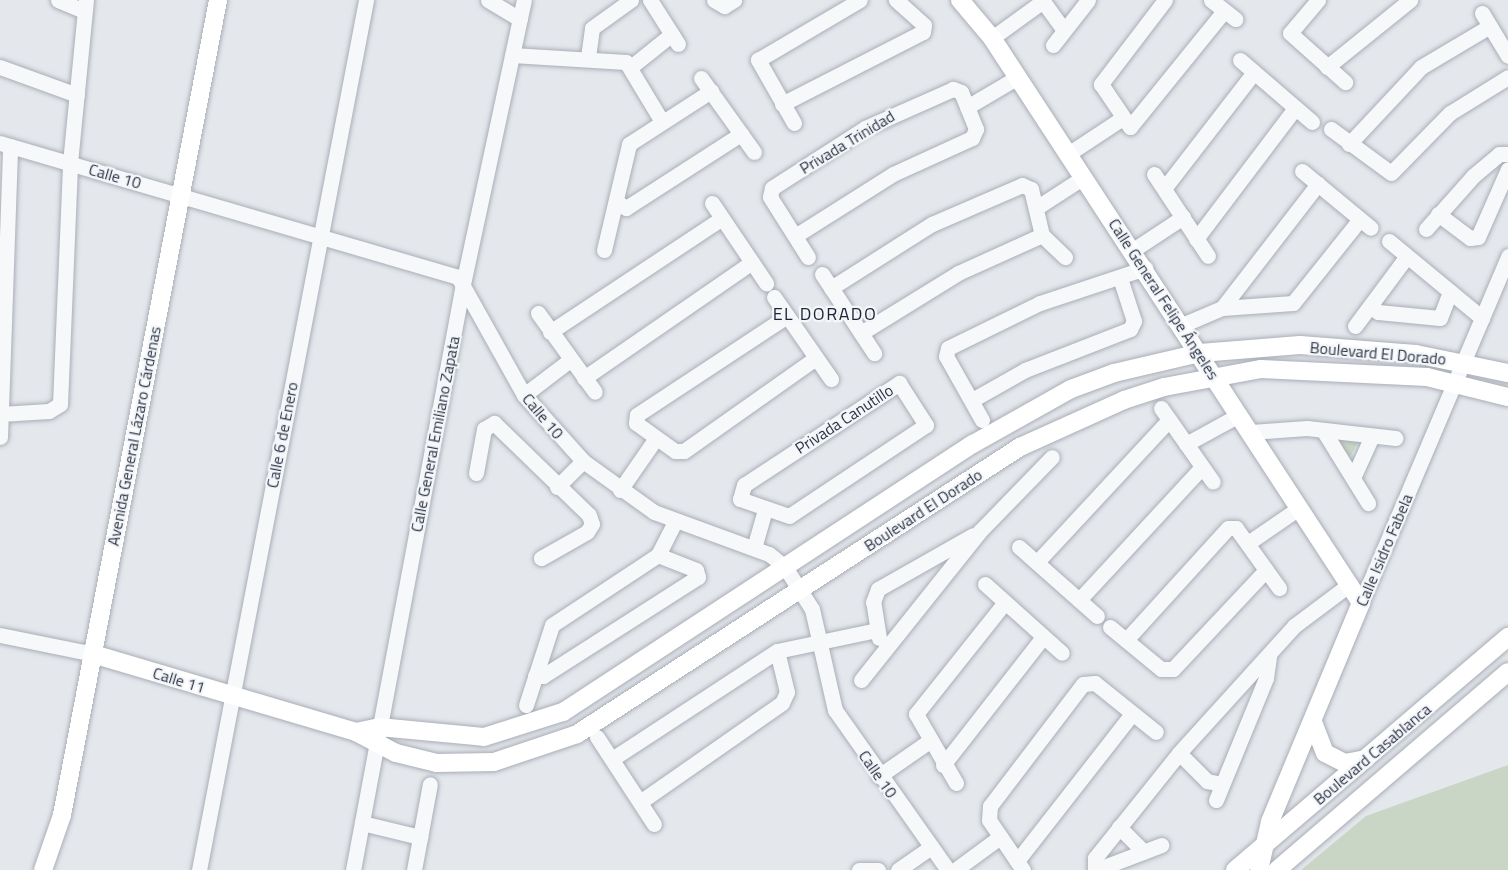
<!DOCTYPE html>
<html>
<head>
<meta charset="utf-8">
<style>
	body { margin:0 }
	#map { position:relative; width:1508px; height:870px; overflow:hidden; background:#e4e7ec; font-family:"Titillium Web",sans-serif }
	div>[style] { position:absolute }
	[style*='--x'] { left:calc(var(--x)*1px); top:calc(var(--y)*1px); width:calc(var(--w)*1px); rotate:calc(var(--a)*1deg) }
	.green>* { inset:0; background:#c9d6c5 }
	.roads { filter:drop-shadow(0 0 2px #a9aeb7) drop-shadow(0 0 2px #a9aeb7) }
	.minor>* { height:15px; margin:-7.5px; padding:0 7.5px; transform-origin:7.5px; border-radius:7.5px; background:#f7f8fa }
	.major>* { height:18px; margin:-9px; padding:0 9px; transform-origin:9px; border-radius:9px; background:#fff }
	span { translate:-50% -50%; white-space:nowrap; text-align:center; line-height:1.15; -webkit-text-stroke:4.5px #f4f6f9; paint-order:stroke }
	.street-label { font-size:16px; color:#2b3445 }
	.neighbourhood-label { font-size:18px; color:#1d2536; letter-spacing:1.5px }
</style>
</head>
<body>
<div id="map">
	<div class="green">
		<div style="clip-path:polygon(1332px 435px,1359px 440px,1347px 463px)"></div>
		<div style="clip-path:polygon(1508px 765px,1508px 870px,1301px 870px,1366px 816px)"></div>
	</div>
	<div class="roads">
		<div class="minor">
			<div style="--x:58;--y:0;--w:28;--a:23"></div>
			<div style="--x:488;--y:0;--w:37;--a:31"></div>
			<div style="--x:650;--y:0;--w:52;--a:57.5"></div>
			<div style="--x:714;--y:0;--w:12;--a:31"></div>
			<div style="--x:724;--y:6;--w:12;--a:-31"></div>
			<div style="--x:1042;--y:0;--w:37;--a:54"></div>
			<div style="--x:1165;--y:0;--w:106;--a:127.3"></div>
			<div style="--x:1101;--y:84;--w:52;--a:56"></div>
			<div style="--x:1130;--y:127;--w:149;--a:-51"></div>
			<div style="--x:1211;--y:0;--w:31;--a:38"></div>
			<div style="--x:1318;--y:0;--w:43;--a:130.3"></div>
			<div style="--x:1290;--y:33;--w:74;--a:41.7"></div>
			<div style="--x:1482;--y:13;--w:50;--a:58.8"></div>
			<div style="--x:992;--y:38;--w:63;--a:-36"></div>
			<div style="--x:1053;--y:45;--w:57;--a:-52.1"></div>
			<div style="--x:512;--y:55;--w:114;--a:3.5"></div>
			<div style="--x:626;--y:62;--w:68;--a:58.9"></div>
			<div style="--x:588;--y:57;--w:29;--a:-82"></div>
			<div style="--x:592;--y:28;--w:48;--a:-35.7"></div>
			<div style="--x:1240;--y:60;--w:95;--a:40.7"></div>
			<div style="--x:632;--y:66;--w:51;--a:-38.7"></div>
			<div style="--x:0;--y:67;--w:82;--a:20"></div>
			<div style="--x:1327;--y:67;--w:107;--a:-38.9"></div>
			<div style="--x:701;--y:78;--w:91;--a:54.4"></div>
			<div style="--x:782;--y:104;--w:158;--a:-27.1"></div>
			<div style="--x:923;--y:32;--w:7;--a:-82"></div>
			<div style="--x:924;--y:25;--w:38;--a:-138"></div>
			<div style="--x:967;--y:107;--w:59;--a:-30.5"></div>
			<div style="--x:794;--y:123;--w:73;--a:-119.7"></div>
			<div style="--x:758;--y:60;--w:118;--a:-30.5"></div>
			<div style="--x:1331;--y:129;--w:74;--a:36.3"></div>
			<div style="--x:1391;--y:173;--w:84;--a:-45.5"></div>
			<div style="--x:1450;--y:113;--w:68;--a:-31.8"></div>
			<div style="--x:0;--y:143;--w:477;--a:16.3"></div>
			<div style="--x:458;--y:277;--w:135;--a:60.8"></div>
			<div style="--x:524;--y:395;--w:89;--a:48.2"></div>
			<div style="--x:583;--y:461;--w:87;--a:35.7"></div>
			<div style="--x:654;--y:512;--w:122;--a:20.1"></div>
			<div style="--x:769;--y:554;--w:21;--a:39"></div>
			<div style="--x:785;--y:567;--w:50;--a:57.3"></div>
			<div style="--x:812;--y:609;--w:104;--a:77.2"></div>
			<div style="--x:835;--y:710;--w:196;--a:54.8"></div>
			<div style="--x:1349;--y:144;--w:105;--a:-46.9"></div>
			<div style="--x:1421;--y:67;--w:80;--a:-30.7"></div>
			<div style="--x:1068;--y:154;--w:64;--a:-33.4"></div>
			<div style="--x:1302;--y:171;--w:89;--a:39.6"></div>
			<div style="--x:1154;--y:174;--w:98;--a:56.6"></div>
			<div style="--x:1166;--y:186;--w:144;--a:-52.3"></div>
			<div style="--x:617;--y:202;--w:11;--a:34"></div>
			<div style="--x:626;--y:208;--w:137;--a:-32.8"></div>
			<div style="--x:712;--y:203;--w:97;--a:56"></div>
			<div style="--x:1036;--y:208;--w:57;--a:-32.9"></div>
			<div style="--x:1438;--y:214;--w:40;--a:37"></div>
			<div style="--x:1470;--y:238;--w:8;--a:-7"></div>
			<div style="--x:1478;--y:237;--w:74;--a:-66.2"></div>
			<div style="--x:1426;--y:229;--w:71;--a:-48.4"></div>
			<div style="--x:1473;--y:176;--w:34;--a:-40"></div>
			<div style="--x:1499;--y:154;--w:9;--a:0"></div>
			<div style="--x:795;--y:236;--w:116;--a:-32.3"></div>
			<div style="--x:893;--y:174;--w:87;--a:-24.5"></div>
			<div style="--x:972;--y:138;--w:10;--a:-66"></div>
			<div style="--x:976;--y:129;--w:40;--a:-112"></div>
			<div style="--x:961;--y:92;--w:9;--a:-159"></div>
			<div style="--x:953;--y:89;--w:96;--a:156.1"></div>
			<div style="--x:865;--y:128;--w:111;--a:147.2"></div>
			<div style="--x:772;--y:188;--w:9;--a:103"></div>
			<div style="--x:770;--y:197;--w:71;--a:57.7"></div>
			<div style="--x:1196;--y:239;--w:164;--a:-52.9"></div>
			<div style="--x:1389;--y:241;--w:121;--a:39.6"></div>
			<div style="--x:604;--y:250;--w:109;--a:-76.7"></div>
			<div style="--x:629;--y:144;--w:98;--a:-32.9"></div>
			<div style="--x:1133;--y:250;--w:60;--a:-33.4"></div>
			<div style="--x:822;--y:274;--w:95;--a:56.6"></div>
			<div style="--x:831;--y:288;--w:120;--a:-32.4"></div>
			<div style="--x:932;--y:224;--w:98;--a:-23.4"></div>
			<div style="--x:1022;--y:185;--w:10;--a:24"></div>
			<div style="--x:1031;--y:189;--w:47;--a:76.6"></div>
			<div style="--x:1042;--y:235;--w:32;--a:44"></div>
			<div style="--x:774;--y:297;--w:100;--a:55.2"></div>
			<div style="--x:1370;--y:306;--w:10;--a:37"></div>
			<div style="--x:1378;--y:312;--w:62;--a:5.5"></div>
			<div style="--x:1440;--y:318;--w:28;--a:-69"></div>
			<div style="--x:1222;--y:308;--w:157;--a:-52.3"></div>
			<div style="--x:538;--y:313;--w:97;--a:54.2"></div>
			<div style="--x:787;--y:316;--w:180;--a:146.6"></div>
			<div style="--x:637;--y:415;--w:8;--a:97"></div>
			<div style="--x:636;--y:423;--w:48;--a:35.7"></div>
			<div style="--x:675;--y:451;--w:9;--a:0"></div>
			<div style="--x:684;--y:451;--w:161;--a:-35.2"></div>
			<div style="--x:1182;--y:325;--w:43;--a:-23"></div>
			<div style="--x:1222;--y:308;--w:71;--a:-4"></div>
			<div style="--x:1293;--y:303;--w:107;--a:-51.4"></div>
			<div style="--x:1355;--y:326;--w:87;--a:-53.4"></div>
			<div style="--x:550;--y:332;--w:206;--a:-33.5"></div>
			<div style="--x:861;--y:333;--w:114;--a:-31.7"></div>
			<div style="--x:958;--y:273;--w:92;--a:-24.3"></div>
			<div style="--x:584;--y:378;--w:204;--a:-34.6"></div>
			<div style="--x:899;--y:383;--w:50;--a:57.3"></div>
			<div style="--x:926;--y:425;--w:164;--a:146.4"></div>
			<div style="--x:789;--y:516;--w:52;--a:-160.9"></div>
			<div style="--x:740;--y:499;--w:15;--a:-74"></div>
			<div style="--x:744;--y:485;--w:186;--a:-33.3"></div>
			<div style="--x:524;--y:395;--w:58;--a:-37.3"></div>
			<div style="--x:972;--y:400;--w:61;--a:-29.5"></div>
			<div style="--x:1025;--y:370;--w:113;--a:-21.3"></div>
			<div style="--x:1130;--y:329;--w:9;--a:-63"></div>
			<div style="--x:1134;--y:321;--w:45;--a:-108"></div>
			<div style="--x:1161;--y:408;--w:90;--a:54.9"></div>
			<div style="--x:0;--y:414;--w:49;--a:-3.5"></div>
			<div style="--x:49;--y:411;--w:13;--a:-32"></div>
			<div style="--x:60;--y:404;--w:241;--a:-87.6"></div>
			<div style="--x:70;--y:163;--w:164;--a:-84.4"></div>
			<div style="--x:982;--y:420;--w:73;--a:-119.4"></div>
			<div style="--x:946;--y:356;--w:8;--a:-76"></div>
			<div style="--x:948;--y:348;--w:102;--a:-26.1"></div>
			<div style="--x:1040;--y:303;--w:111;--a:-18.4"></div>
			<div style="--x:1323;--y:430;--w:86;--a:58.3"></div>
			<div style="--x:1251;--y:432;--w:56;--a:-4.1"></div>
			<div style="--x:1307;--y:428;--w:89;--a:6.5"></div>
			<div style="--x:0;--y:437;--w:291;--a:-88"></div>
			<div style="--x:1186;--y:444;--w:60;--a:-28.7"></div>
			<div style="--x:476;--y:473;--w:45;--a:-79.7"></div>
			<div style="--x:484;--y:429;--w:12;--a:-31"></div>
			<div style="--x:494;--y:423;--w:132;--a:44.1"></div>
			<div style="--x:589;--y:515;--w:9;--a:72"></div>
			<div style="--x:592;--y:524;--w:9;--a:122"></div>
			<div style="--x:587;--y:532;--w:53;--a:150.5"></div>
			<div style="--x:1353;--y:478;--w:46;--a:-65.7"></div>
			<div style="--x:557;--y:487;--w:37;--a:-45"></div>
			<div style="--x:620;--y:490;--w:63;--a:-55.3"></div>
			<div style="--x:1248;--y:543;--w:62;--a:-34.5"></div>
			<div style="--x:1019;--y:547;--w:104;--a:41.5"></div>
			<div style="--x:754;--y:548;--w:40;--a:-74"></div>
			<div style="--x:1037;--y:562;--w:194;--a:-47.1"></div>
			<div style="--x:985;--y:584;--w:103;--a:41.9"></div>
			<div style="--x:1079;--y:600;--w:181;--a:-47.2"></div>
			<div style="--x:1361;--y:603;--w:377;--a:-67"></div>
			<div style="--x:1110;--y:627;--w:66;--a:39.5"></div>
			<div style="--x:1161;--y:669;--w:12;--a:0"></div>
			<div style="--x:1173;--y:669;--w:136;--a:-46.8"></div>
			<div style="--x:0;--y:635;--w:95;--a:11.5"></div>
			<div style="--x:879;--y:638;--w:36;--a:-99"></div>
			<div style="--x:873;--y:602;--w:14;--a:-69"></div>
			<div style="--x:878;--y:589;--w:109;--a:-29.6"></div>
			<div style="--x:1126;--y:640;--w:151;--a:-47.7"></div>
			<div style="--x:1228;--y:528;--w:8;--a:0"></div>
			<div style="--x:1236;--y:528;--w:74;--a:54.4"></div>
			<div style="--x:535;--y:676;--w:8;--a:0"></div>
			<div style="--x:543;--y:676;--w:184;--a:-32.6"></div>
			<div style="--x:698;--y:577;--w:7;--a:-106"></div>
			<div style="--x:696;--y:570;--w:41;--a:-158.5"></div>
			<div style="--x:861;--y:680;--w:191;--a:-51.4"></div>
			<div style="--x:980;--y:531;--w:103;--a:-45.8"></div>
			<div style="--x:526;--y:705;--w:84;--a:-72"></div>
			<div style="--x:552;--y:625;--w:127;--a:-33.4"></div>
			<div style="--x:658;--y:555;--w:36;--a:-63"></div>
			<div style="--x:597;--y:737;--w:104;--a:56.8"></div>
			<div style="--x:1179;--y:753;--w:40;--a:45"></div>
			<div style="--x:1207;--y:781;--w:14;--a:12"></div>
			<div style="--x:612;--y:759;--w:197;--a:-33.2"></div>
			<div style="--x:777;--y:651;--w:102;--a:-11.9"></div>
			<div style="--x:943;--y:765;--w:162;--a:-52"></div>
			<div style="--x:879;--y:776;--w:60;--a:-34.8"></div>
			<div style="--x:956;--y:783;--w:80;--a:-120.1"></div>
			<div style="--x:916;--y:714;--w:143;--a:-51.5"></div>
			<div style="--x:1216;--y:800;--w:132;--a:-67.7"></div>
			<div style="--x:1266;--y:678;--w:22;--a:-82"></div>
			<div style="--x:640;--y:802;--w:173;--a:-34.9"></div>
			<div style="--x:782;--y:703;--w:12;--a:-66"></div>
			<div style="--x:787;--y:692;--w:42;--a:-103.7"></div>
			<div style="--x:362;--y:823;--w:60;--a:13.6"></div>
			<div style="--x:1119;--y:827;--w:35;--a:45"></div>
			<div style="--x:1017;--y:861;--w:187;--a:-52"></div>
			<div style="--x:199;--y:870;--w:886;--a:-79.13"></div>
			<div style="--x:353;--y:870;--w:596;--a:-79.37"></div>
			<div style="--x:463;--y:284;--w:290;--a:-77.9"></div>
			<div style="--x:414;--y:870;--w:87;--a:-79.5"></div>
			<div style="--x:859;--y:870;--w:19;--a:0"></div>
			<div style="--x:898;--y:870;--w:40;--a:-34.9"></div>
			<div style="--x:955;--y:870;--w:56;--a:-36.3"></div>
			<div style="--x:1023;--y:870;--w:60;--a:-124.2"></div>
			<div style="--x:989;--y:820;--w:14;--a:-86"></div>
			<div style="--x:990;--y:806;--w:153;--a:-52.7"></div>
			<div style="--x:1083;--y:684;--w:12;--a:-5"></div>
			<div style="--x:1095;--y:683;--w:78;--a:38.8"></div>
			<div style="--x:1095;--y:870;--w:12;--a:-90"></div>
			<div style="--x:1095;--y:858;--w:134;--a:-51.3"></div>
			<div style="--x:1179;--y:753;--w:171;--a:-47.8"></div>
			<div style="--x:1294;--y:626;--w:70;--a:-36.9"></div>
			<div style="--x:1096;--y:870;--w:70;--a:-21"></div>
		</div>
		<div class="major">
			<div style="--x:960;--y:0;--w:50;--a:49.9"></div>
			<div style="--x:992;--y:38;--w:675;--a:56.85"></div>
			<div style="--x:1361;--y:603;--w:237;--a:112.6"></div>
			<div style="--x:1270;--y:822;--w:49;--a:102.9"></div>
			<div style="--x:93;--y:654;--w:274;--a:16.5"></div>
			<div style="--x:356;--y:732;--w:45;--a:27.7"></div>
			<div style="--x:396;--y:753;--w:42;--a:13.7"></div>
			<div style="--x:437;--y:763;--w:57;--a:-1"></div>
			<div style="--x:494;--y:762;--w:88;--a:-18.6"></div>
			<div style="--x:577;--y:734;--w:528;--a:-32.94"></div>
			<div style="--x:1020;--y:447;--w:114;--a:-24.3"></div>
			<div style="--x:1124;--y:400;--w:42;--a:-18"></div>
			<div style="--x:1164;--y:387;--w:99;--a:-10.5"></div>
			<div style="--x:1261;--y:369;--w:166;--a:2.8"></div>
			<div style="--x:1427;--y:377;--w:83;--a:13.9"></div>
			<div style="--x:1313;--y:722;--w:33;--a:69"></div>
			<div style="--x:1325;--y:753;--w:22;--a:27"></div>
			<div style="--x:1345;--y:763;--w:21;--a:-11"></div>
			<div style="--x:356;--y:732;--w:24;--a:-12"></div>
			<div style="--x:379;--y:727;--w:105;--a:5.4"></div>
			<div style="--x:484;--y:737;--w:83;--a:-17.6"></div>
			<div style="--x:563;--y:712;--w:490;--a:-33.2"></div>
			<div style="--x:973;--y:444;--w:112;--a:-29.3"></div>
			<div style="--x:1071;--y:389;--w:46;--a:-20.4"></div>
			<div style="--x:1114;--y:373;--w:88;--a:-13.1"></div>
			<div style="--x:1200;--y:353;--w:100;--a:-4.6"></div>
			<div style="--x:1300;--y:345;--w:116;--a:4.4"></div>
			<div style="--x:1416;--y:354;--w:94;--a:11.7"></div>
			<div style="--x:43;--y:870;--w:58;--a:-70.9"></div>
			<div style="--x:62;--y:815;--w:830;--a:-79.16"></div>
			<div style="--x:1235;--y:870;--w:359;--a:-40.5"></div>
			<div style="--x:1277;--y:870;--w:304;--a:-40.6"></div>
		</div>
	</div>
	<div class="street-label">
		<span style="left:847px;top:142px;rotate:-31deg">Privada Trinidad</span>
		<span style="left:115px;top:176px;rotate:16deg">Calle 10</span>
		<span style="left:1164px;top:299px;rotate:57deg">Calle General Felipe Ángeles</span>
		<span style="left:1378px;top:353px;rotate:5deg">Boulevard El Dorado</span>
		<span style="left:543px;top:416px;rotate:50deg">Calle 10</span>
		<span style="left:844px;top:419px;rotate:-33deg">Privada Canutillo</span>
		<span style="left:435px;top:434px;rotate:-79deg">Calle General Emiliano Zapata</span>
		<span style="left:282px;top:435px;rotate:-79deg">Calle 6 de Enero</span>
		<span style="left:134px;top:436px;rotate:-79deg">Avenida General Lázaro Cárdenas</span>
		<span style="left:923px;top:510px;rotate:-33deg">Boulevard El Dorado</span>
		<span style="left:1384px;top:550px;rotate:-67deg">Calle Isidro Fabela</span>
		<span style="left:179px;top:680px;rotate:17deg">Calle 11</span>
		<span style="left:1372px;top:754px;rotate:-40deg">Boulevard Casablanca</span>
		<span style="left:878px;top:774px;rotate:55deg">Calle 10</span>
	</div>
	<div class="neighbourhood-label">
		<span style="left:825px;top:314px">EL DORADO</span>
	</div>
</div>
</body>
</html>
